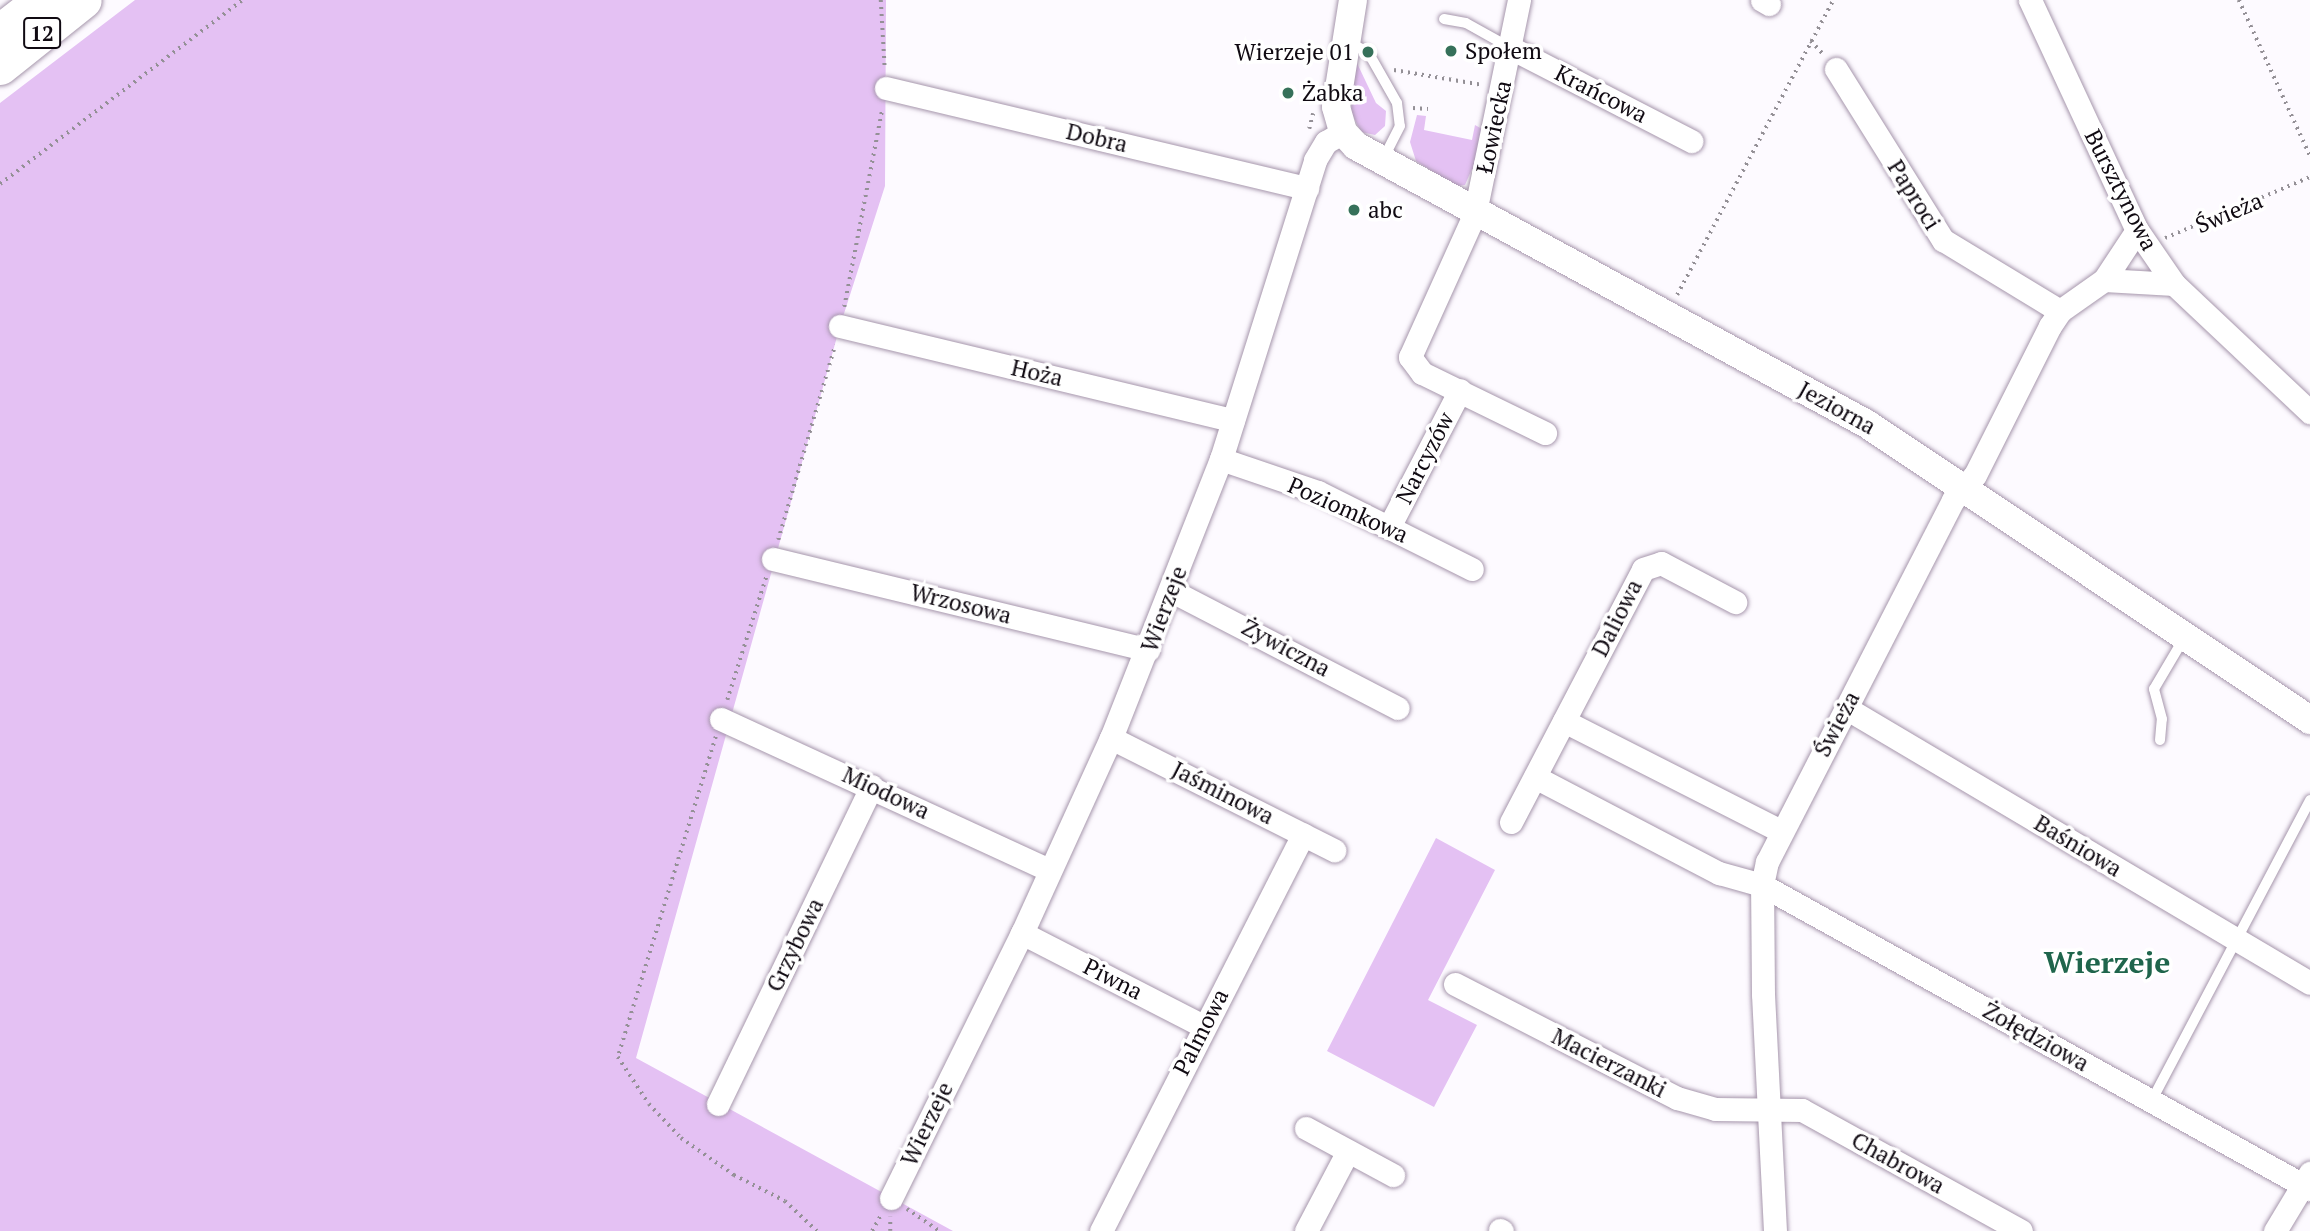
<!DOCTYPE html>
<html>
<head>
<meta charset="utf-8">
<style>
	body { margin:0 }
	#map { position:relative; width:2310px; height:1231px; overflow:hidden; background:#fdfaff; font-family:"PT Serif",serif }
	div>[style] { position:absolute }
	[style*='--x'] { left:calc(var(--x)*1px); top:calc(var(--y)*1px); width:calc(var(--w)*1px); rotate:calc(var(--a)*1deg) }
	.green>* { inset:0; background:#e4c1f3 }
	.path>* { height:3.5px; margin-top:-1.75px; transform-origin:0; background:repeating-linear-gradient(90deg,#949096 0 2px,transparent 0 7px) }
	.roads { filter:drop-shadow(0 0 2px #a696ac) drop-shadow(0 0 2px #a696ac) }
	.service>* { height:10px; margin:-5px; padding:0 5px; transform-origin:5px; border-radius:5px; background:#fff }
	.minor>* { height:23px; margin:-11.5px; padding:0 11.5px; transform-origin:11.5px; border-radius:11.5px; background:#fff }
	.tertiary>* { height:28px; margin:-14px; padding:0 14px; transform-origin:14px; border-radius:14px; background:#fff }
	.primary>* { height:35px; margin:-17.5px; padding:0 17.5px; transform-origin:17.5px; border-radius:17.5px; background:#fff }
	.dots>* { width:19px; height:19px; translate:-50% -50%; box-sizing:border-box; border:4px solid #fff; border-radius:50% }
	span { translate:-50% -50%; white-space:nowrap; text-align:center; line-height:1.15; -webkit-text-stroke:7px #fff; paint-order:stroke }
	.shield-label span { padding:2px 5px; background:#fff; border:2px solid; border-radius:5px; -webkit-text-stroke-width:0 }
	.shield-label { font-size:21px; color:#100a12; font-weight:700 }
	.poi-label { font-size:23px; color:#100a12 }
	.left { translate:0 -50%; text-align:left }
	.right { translate:-100% -50%; text-align:right }
	.street-label { font-size:23px; color:#100a12 }
	.district-label { font-size:30px; color:#1f654c; font-weight:700 }
</style>
</head>
<body>
<div id="map">
	<div class="green">
		<div style="clip-path:polygon(135px 0,886px 0,885px 186px,840px 326px,636px 1058px,953px 1231px,0 1231px,0 103px)"></div>
		<div style="clip-path:polygon(1356px 61px,1376px 103px,1386px 111px,1385px 126px,1375px 135px,1361px 132px,1351px 112px)"></div>
		<div style="clip-path:polygon(1417px 115px,1426px 116px,1424px 130px,1472px 140px,1475px 125px,1482px 129px,1478px 170px,1472px 169px,1465px 185px,1456px 186px,1416px 161px,1410px 142px)"></div>
		<div style="clip-path:polygon(1436px 838px,1495px 870px,1428px 1000px,1477px 1025px,1434px 1107px,1327px 1051px)"></div>
	</div>
	<div class="path">
		<div style="--x:881;--y:0;--w:70;--a:86.7"></div>
		<div style="--x:2239;--y:0;--w:171;--a:65.5"></div>
		<div style="--x:1811;--y:41;--w:19;--a:47"></div>
		<div style="--x:1394;--y:70;--w:90;--a:9.6"></div>
		<div style="--x:1413;--y:108;--w:15;--a:4"></div>
		<div style="--x:1309;--y:129;--w:16;--a:-76"></div>
		<div style="--x:0;--y:184;--w:304;--a:-37.2"></div>
		<div style="--x:2165;--y:238;--w:157;--a:-22.8"></div>
		<div style="--x:1677;--y:295;--w:334;--a:-62.1"></div>
		<div style="--x:844;--y:307;--w:202;--a:-79.1"></div>
		<div style="--x:778;--y:540;--w:203;--a:-73.7"></div>
		<div style="--x:727;--y:700;--w:129;--a:-72.4"></div>
		<div style="--x:716;--y:737;--w:335;--a:107"></div>
		<div style="--x:618;--y:1057;--w:56;--a:56.6"></div>
		<div style="--x:649;--y:1104;--w:47;--a:46.7"></div>
		<div style="--x:681;--y:1138;--w:65;--a:34.9"></div>
		<div style="--x:734;--y:1175;--w:57;--a:27"></div>
		<div style="--x:785;--y:1201;--w:44;--a:43.2"></div>
		<div style="--x:907;--y:1209;--w:40;--a:34"></div>
		<div style="--x:872;--y:1231;--w:18;--a:-61"></div>
		<div style="--x:890;--y:1231;--w:14;--a:-90"></div>
	</div>
	<div class="roads">
		<div class="service">
			<div style="--x:1444;--y:19;--w:22;--a:10"></div>
			<div style="--x:1466;--y:23;--w:51;--a:29.1"></div>
			<div style="--x:1348;--y:42;--w:22;--a:27"></div>
			<div style="--x:1368;--y:52;--w:59;--a:60.4"></div>
			<div style="--x:1397;--y:103;--w:23;--a:83"></div>
			<div style="--x:1400;--y:126;--w:36;--a:117"></div>
			<div style="--x:2160;--y:740;--w:21;--a:-85"></div>
			<div style="--x:2162;--y:719;--w:31;--a:-105"></div>
			<div style="--x:2154;--y:689;--w:59;--a:-59.5"></div>
			<div style="--x:2152;--y:1100;--w:339;--a:-62.2"></div>
		</div>
		<div class="minor">
			<div style="--x:1519;--y:0;--w:217;--a:101.7"></div>
			<div style="--x:1475;--y:213;--w:158;--a:114.3"></div>
			<div style="--x:1410;--y:357;--w:20;--a:53"></div>
			<div style="--x:1422;--y:373;--w:137;--a:26"></div>
			<div style="--x:1762;--y:0;--w:8;--a:30"></div>
			<div style="--x:2030;--y:0;--w:254;--a:65.1"></div>
			<div style="--x:2137;--y:230;--w:65;--a:55.6"></div>
			<div style="--x:2174;--y:284;--w:187;--a:43.3"></div>
			<div style="--x:1511;--y:48;--w:203;--a:27.3"></div>
			<div style="--x:1836;--y:69;--w:202;--a:58"></div>
			<div style="--x:1943;--y:240;--w:137;--a:31.3"></div>
			<div style="--x:886;--y:88;--w:433;--a:13.4"></div>
			<div style="--x:2137;--y:230;--w:60;--a:123.4"></div>
			<div style="--x:2104;--y:280;--w:70;--a:3.3"></div>
			<div style="--x:840;--y:326;--w:404;--a:13.5"></div>
			<div style="--x:1221;--y:459;--w:102;--a:18.8"></div>
			<div style="--x:1318;--y:492;--w:172;--a:26.6"></div>
			<div style="--x:1389;--y:527;--w:154;--a:-62.6"></div>
			<div style="--x:773;--y:559;--w:386;--a:13.6"></div>
			<div style="--x:1172;--y:591;--w:254;--a:27.4"></div>
			<div style="--x:1846;--y:708;--w:539;--a:30.65"></div>
			<div style="--x:721;--y:719;--w:362;--a:24.7"></div>
			<div style="--x:1564;--y:721;--w:243;--a:26.9"></div>
			<div style="--x:1111;--y:738;--w:250;--a:26.7"></div>
			<div style="--x:1535;--y:777;--w:208;--a:27.6"></div>
			<div style="--x:1719;--y:873;--w:45;--a:15.6"></div>
			<div style="--x:1762;--y:885;--w:627;--a:29.02"></div>
			<div style="--x:1511;--y:822;--w:285;--a:-62.4"></div>
			<div style="--x:1643;--y:569;--w:19;--a:-18"></div>
			<div style="--x:1661;--y:563;--w:84;--a:27.8"></div>
			<div style="--x:1022;--y:933;--w:203;--a:27.2"></div>
			<div style="--x:1455;--y:984;--w:250;--a:27.2"></div>
			<div style="--x:1677;--y:1098;--w:40;--a:16"></div>
			<div style="--x:1715;--y:1109;--w:87;--a:0.7"></div>
			<div style="--x:1802;--y:1110;--w:250;--a:28.9"></div>
			<div style="--x:718;--y:1104;--w:353;--a:-64.2"></div>
			<div style="--x:1306;--y:1128;--w:99;--a:28.4"></div>
			<div style="--x:891;--y:1198;--w:296;--a:-63.7"></div>
			<div style="--x:1022;--y:933;--w:214;--a:-65.5"></div>
			<div style="--x:1111;--y:738;--w:300;--a:-68.5"></div>
			<div style="--x:1221;--y:459;--w:313;--a:-72.5"></div>
			<div style="--x:1315;--y:160;--w:21;--a:-59"></div>
			<div style="--x:1326;--y:142;--w:20;--a:-30"></div>
			<div style="--x:1500;--y:1230;--w:2;--a:27"></div>
			<div style="--x:1101;--y:1231;--w:445;--a:-63"></div>
			<div style="--x:1306;--y:1231;--w:90;--a:-62.3"></div>
			<div style="--x:1775;--y:1231;--w:237;--a:-92.9"></div>
			<div style="--x:1763;--y:994;--w:109;--a:-90.5"></div>
			<div style="--x:1762;--y:885;--w:24;--a:-78"></div>
			<div style="--x:1767;--y:862;--w:407;--a:-62.8"></div>
			<div style="--x:1953;--y:500;--w:33;--a:-49"></div>
			<div style="--x:1975;--y:475;--w:167;--a:-63.3"></div>
			<div style="--x:2050;--y:326;--w:18;--a:-56"></div>
			<div style="--x:2060;--y:311;--w:54;--a:-35.2"></div>
			<div style="--x:2275;--y:1231;--w:68;--a:-58.9"></div>
		</div>
		<div class="tertiary">
			<div style="--x:1353;--y:0;--w:108;--a:99"></div>
			<div style="--x:1336;--y:107;--w:26;--a:74"></div>
			<div style="--x:1343;--y:132;--w:19;--a:47"></div>
			<div style="--x:1356;--y:146;--w:582;--a:28.55"></div>
			<div style="--x:1867;--y:424;--w:533;--a:33.75"></div>
		</div>
		<div class="primary">
			<div style="--x:0;--y:31;--w:51;--a:-37.8"></div>
			<div style="--x:0;--y:67;--w:107;--a:-38.6"></div>
		</div>
	</div>
	<div class="dots">
		<div style="left:1451px;top:51px;background:#36715a"></div>
		<div style="left:1368px;top:52px;background:#36715a"></div>
		<div style="left:1288px;top:93px;background:#36715a"></div>
		<div style="left:1354px;top:210px;background:#36715a"></div>
	</div>
	<div class="shield-label">
		<span style="left:42px;top:33px">12</span>
	</div>
	<div class="poi-label">
		<span class="left" style="left:1465px;top:51px">Społem</span>
		<span class="right" style="left:1354px;top:52px">Wierzeje 01</span>
		<span class="left" style="left:1302px;top:93px">Żabka</span>
		<span class="left" style="left:1368px;top:210px">abc</span>
	</div>
	<div class="street-label">
		<span style="left:1601px;top:94px;rotate:27deg">Krańcowa</span>
		<span style="left:1494px;top:127px;rotate:-78deg">Łowiecka</span>
		<span style="left:1097px;top:138px;rotate:13deg">Dobra</span>
		<span style="left:2121px;top:190px;rotate:63deg">Bursztynowa</span>
		<span style="left:1914px;top:195px;rotate:58deg">Paproci</span>
		<span style="left:2229px;top:213px;rotate:-23deg">Świeża</span>
		<span style="left:1037px;top:373px;rotate:13deg">Hoża</span>
		<span style="left:1837px;top:408px;rotate:29deg">Jeziorna</span>
		<span style="left:1425px;top:458px;rotate:-63deg">Narcyzów</span>
		<span style="left:1348px;top:510px;rotate:24deg">Poziomkowa</span>
		<span style="left:961px;top:604px;rotate:14deg">Wrzosowa</span>
		<span style="left:1164px;top:609px;rotate:-69deg">Wierzeje</span>
		<span style="left:1617px;top:618px;rotate:-63deg">Daliowa</span>
		<span style="left:1286px;top:648px;rotate:28deg">Żywiczna</span>
		<span style="left:1837px;top:724px;rotate:-62deg">Świeża</span>
		<span style="left:886px;top:793px;rotate:25deg">Miodowa</span>
		<span style="left:1223px;top:793px;rotate:27deg">Jaśminowa</span>
		<span style="left:2078px;top:846px;rotate:31deg">Baśniowa</span>
		<span style="left:795px;top:945px;rotate:-64deg">Grzybowa</span>
		<span style="left:1113px;top:979px;rotate:27deg">Piwna</span>
		<span style="left:1201px;top:1032px;rotate:-63deg">Palmowa</span>
		<span style="left:2036px;top:1037px;rotate:29deg">Żołędziowa</span>
		<span style="left:1609px;top:1063px;rotate:27deg">Macierzanki</span>
		<span style="left:927px;top:1124px;rotate:-64deg">Wierzeje</span>
		<span style="left:1898px;top:1163px;rotate:29deg">Chabrowa</span>
	</div>
	<div class="district-label">
		<span style="left:2107px;top:962px">Wierzeje</span>
	</div>
</div>
</body>
</html>
